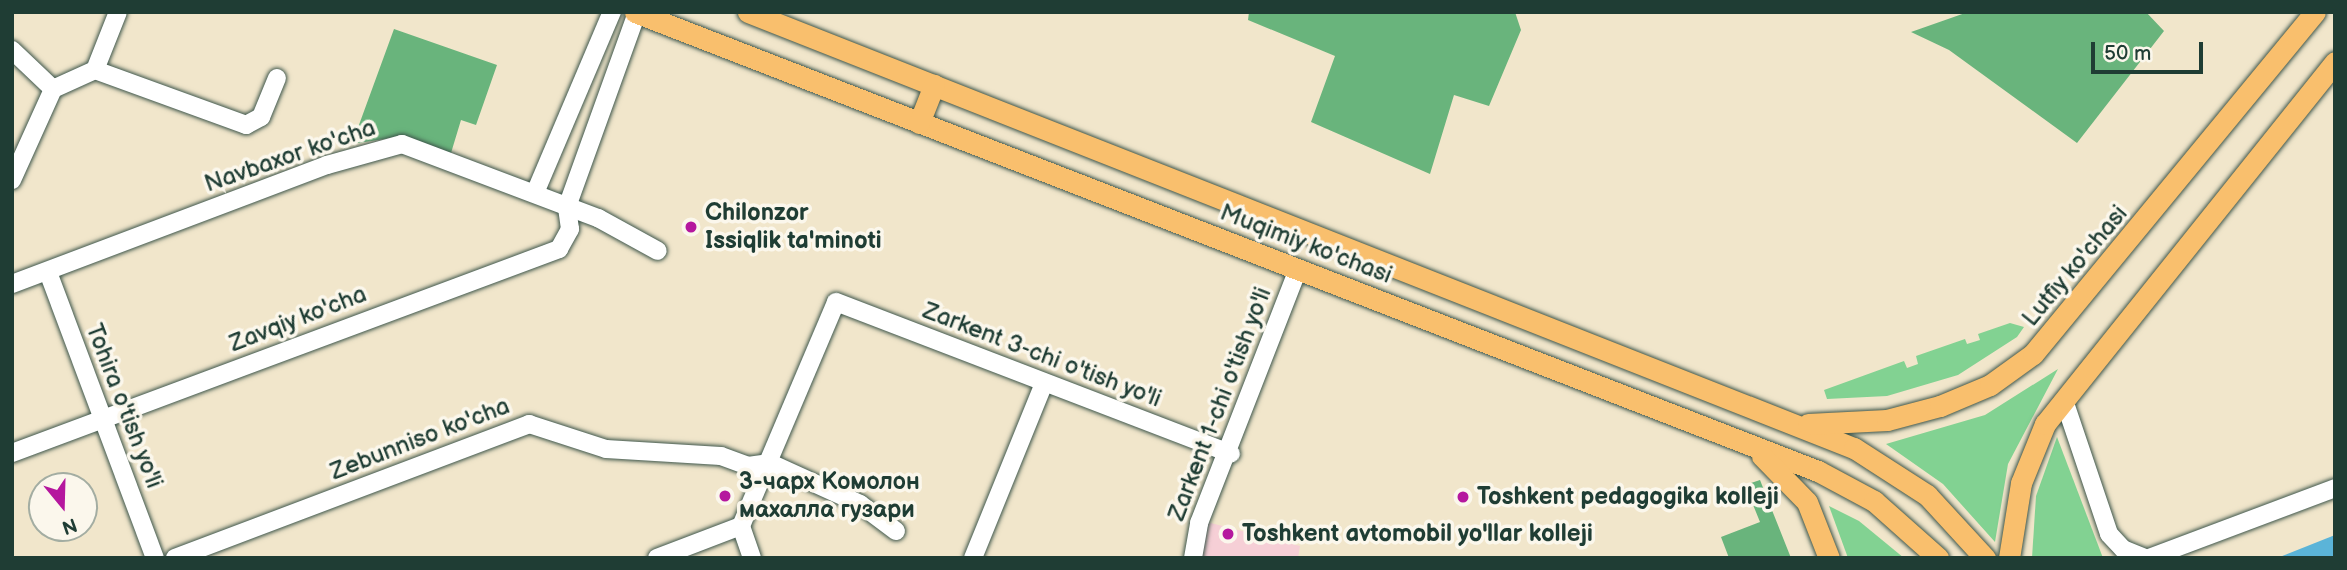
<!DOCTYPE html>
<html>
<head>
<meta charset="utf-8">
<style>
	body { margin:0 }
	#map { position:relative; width:2347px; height:570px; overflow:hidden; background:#f1e6cb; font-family:"Balsamiq Sans",sans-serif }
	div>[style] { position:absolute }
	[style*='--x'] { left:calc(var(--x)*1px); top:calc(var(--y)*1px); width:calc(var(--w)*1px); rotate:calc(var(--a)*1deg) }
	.built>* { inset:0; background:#f6cfd6 }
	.green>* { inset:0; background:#82d292 }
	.forest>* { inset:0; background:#69b47c }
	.water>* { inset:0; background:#5bb4d8 }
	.roads { filter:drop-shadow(0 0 2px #3e564b) drop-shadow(0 0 2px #3e564b) }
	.minor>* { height:18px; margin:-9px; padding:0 9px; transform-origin:9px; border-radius:9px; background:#fff }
	.major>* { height:21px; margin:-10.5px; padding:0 10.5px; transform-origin:10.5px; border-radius:10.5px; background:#f9bf6d }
	.dots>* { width:19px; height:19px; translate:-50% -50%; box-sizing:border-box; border:4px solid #fbf7ec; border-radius:50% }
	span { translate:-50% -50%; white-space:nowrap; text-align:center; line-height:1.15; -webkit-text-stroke:7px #fbf7ec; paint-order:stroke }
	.street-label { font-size:24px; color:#1f3d34 }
	.poi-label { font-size:24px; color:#1f3d34; font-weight:700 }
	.left { translate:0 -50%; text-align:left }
	.frame { position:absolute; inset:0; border:14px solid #1f3d34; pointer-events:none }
	.north { position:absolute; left:28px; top:472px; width:70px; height:70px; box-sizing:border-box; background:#fbf7ec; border:2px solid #a3ada2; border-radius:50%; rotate:161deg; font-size:19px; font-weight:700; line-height:28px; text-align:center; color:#1f3d34 }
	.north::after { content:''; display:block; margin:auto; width:24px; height:32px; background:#b5179e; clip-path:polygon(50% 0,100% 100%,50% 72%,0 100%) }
	.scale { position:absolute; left:2091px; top:42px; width:112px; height:32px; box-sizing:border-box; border:4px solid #1f3d34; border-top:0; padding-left:9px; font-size:21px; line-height:24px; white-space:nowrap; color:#1f3d34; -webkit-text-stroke:5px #fbf7ec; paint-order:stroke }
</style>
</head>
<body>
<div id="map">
	<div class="built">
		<div style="clip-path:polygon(1207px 522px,1300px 546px,1298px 558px,1197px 558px)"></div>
	</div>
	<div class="green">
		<div style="clip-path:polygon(2010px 323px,2024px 327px,2017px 337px,1958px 375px,1887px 396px,1827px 399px,1824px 390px,1904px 361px,1907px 368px,1918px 364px,1916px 356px,1965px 339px,1967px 344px,1980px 340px,1978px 334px)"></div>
		<div style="clip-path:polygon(2058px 369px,2008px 464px,1995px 542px,1943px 484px,1886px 444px,1985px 415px)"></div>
		<div style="clip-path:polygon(2057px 437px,2103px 558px,2032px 558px,2036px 496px)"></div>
		<div style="clip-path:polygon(1829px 506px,1859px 521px,1904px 558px,1848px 558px)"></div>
	</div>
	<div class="forest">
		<div style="clip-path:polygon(1249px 12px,1515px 12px,1521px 30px,1489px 106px,1454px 95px,1430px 174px,1311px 122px,1335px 56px,1248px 20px)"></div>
		<div style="clip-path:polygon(1968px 12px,2146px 12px,2164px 31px,2077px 143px,1949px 50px,1911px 32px)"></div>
		<div style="clip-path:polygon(394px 29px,497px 65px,476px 125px,461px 120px,451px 153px,397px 137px,352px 144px)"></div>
		<div style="clip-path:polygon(1760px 480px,1791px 558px,1729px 558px,1721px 537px,1760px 522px,1745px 485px)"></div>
	</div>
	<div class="water">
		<div style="clip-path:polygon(2335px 535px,2335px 558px,2277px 558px)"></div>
	</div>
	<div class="roads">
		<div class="minor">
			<div style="--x:12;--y:50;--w:57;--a:43.6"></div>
			<div style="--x:53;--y:89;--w:46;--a:-24.3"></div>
			<div style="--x:95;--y:70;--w:161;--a:20"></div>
			<div style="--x:246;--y:125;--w:17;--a:-28"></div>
			<div style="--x:261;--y:117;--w:42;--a:-67.7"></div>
			<div style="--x:95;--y:70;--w:62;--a:-68.4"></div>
			<div style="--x:12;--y:180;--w:100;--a:-65.7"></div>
			<div style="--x:535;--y:193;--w:197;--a:-67"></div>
			<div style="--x:48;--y:272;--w:305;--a:69.5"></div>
			<div style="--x:12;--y:284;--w:337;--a:-20.7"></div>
			<div style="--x:327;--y:165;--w:78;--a:-15.6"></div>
			<div style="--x:402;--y:144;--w:210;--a:20.7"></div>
			<div style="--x:598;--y:218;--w:68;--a:28.8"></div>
			<div style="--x:2064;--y:400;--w:141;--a:71.4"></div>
			<div style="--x:2109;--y:534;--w:21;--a:47"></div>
			<div style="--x:2123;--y:549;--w:24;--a:22"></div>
			<div style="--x:12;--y:453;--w:584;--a:-20.45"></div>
			<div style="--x:559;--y:249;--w:23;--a:-61"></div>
			<div style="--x:570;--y:229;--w:22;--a:-98"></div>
			<div style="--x:567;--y:207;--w:206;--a:-70.2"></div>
			<div style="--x:175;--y:558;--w:379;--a:-20.7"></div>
			<div style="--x:529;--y:424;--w:81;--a:18"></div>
			<div style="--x:606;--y:449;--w:115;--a:3.5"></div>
			<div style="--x:721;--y:456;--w:29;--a:20"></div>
			<div style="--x:748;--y:466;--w:22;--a:-8"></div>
			<div style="--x:770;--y:463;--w:99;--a:24.5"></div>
			<div style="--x:860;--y:504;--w:45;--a:36.9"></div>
			<div style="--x:657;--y:558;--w:90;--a:-20.9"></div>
			<div style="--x:752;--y:558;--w:34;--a:-109"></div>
			<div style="--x:741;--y:526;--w:243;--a:-67"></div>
			<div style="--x:836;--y:302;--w:423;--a:21"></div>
			<div style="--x:973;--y:558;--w:189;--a:-67.9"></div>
			<div style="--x:1193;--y:558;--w:36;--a:-80"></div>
			<div style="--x:1199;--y:523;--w:273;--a:-68.7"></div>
			<div style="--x:2149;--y:558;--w:199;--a:-20.6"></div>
		</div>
		<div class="major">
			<div style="--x:635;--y:12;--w:1269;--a:21.21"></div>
			<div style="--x:1818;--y:471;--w:64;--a:28.2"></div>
			<div style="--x:1874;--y:501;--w:86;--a:41.7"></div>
			<div style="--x:748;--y:12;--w:1189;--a:21.52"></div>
			<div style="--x:1854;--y:448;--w:87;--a:32.8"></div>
			<div style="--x:1927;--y:495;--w:86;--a:47.4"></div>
			<div style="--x:919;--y:123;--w:41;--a:-68.5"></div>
			<div style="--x:1808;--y:424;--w:79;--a:-2.9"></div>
			<div style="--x:1887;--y:420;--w:55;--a:-14.8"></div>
			<div style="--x:1940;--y:406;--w:54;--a:-22.8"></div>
			<div style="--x:1990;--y:385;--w:53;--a:-35.8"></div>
			<div style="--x:2033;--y:354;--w:443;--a:-50.5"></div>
			<div style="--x:1762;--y:456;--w:64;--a:45.6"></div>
			<div style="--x:1807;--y:502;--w:60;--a:68.6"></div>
			<div style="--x:2009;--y:558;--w:76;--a:-80.9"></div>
			<div style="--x:2021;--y:483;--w:64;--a:-67.9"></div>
			<div style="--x:2045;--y:424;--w:464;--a:-51.3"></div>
		</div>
	</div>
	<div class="dots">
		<div style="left:691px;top:227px;background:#b5179e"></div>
		<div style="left:725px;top:496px;background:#b5179e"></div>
		<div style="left:1463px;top:497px;background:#b5179e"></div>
		<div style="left:1228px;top:534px;background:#b5179e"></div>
	</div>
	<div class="street-label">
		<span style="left:290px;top:156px;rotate:-19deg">Navbaxor ko'cha</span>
		<span style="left:1306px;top:244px;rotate:21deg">Muqimiy ko'chasi</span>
		<span style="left:2075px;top:266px;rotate:-50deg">Lutfiy ko'chasi</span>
		<span style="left:298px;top:319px;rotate:-21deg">Zavqiy ko'cha</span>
		<span style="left:1042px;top:355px;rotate:21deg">Zarkent 3-chi o'tish yo'li</span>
		<span style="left:1220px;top:404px;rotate:-69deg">Zarkent 1-chi o'tish yo'li</span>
		<span style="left:124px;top:406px;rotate:69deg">Tohira o'tish yo'li</span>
		<span style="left:420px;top:439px;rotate:-21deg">Zebunniso ko'cha</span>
	</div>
	<div class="poi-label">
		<span class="left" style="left:705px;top:227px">Chilonzor<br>Issiqlik ta'minoti</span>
		<span class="left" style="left:739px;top:496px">3-чарх Комолон<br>махалла гузари</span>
		<span class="left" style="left:1477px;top:497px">Toshkent pedagogika kolleji</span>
		<span class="left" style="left:1242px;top:534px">Toshkent avtomobil yo'llar kolleji</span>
	</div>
	<div class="frame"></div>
	<div class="north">N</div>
	<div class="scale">50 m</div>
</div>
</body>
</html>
